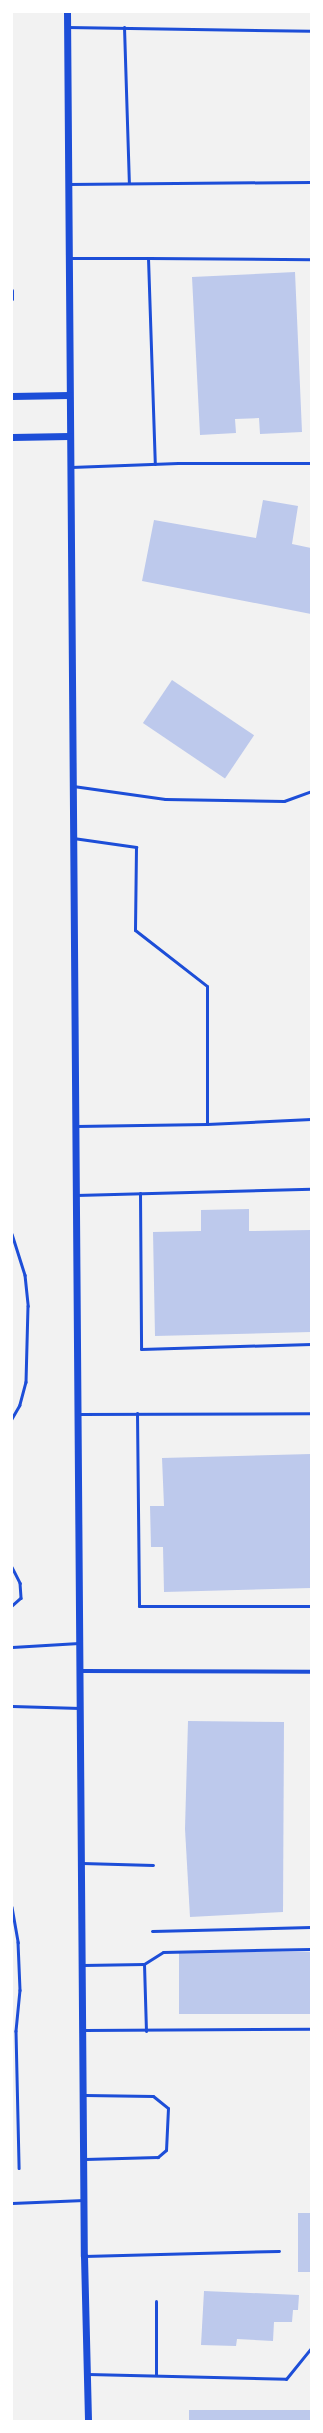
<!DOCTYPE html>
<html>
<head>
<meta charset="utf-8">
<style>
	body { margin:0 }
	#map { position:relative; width:323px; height:2433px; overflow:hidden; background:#f2f2f2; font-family:"Roboto Serif",serif }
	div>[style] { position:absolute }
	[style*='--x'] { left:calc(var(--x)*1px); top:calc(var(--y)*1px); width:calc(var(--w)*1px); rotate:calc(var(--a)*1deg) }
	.building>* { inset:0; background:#bdc9ec; transform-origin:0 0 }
	.path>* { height:2.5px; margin:-1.25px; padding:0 1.25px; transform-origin:1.25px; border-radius:1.25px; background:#1d4ed8 }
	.service>* { height:3px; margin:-1.5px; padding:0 1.5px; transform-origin:1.5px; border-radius:1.5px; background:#1d4ed8 }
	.minor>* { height:4px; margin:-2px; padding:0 2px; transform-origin:2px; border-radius:2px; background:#1d4ed8 }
	.tertiary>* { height:7px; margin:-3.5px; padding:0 3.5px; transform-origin:3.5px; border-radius:3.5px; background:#1d4ed8 }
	span { translate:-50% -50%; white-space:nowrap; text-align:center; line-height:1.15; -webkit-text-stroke:3px #fff; paint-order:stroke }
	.frame { position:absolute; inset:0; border:13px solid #fff; pointer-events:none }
</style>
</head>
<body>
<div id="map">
	<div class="building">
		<div style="clip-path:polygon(295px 272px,302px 432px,260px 434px,259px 418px,235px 419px,236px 433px,200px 435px,192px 277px)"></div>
		<div style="clip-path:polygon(263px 500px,298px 506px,292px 544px,311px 548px,311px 614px,142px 581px,154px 520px,256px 538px)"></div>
		<div style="left:172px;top:680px;width:99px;height:52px;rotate:34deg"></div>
		<div style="clip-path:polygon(249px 1209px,249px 1231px,311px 1230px,311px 1332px,155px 1336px,153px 1232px,201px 1231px,201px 1210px)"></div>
		<div style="clip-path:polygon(311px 1454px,311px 1588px,164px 1592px,163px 1547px,151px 1547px,150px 1506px,164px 1506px,162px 1458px)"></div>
		<div style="clip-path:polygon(188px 1721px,284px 1722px,283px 1912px,190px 1917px,185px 1829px)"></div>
		<div style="left:311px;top:1952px;width:62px;height:132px;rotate:90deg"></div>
		<div style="left:298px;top:2213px;width:13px;height:59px"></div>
		<div style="clip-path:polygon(204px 2291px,299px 2295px,298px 2310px,293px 2310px,292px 2322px,274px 2322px,273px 2341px,237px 2339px,236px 2346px,201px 2345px)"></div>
		<div style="left:311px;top:2410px;width:11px;height:122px;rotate:90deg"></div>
	</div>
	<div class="path">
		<div style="--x:12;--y:1234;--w:43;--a:72.4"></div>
		<div style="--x:25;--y:1275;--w:31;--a:84"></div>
		<div style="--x:28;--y:1306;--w:76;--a:91.5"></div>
		<div style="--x:26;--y:1382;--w:24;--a:105"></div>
		<div style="--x:20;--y:1405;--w:16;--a:120"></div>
		<div style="--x:12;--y:1567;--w:18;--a:63"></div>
		<div style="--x:20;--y:1583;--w:15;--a:86"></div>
		<div style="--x:21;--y:1598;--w:12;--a:138"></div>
		<div style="--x:12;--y:1907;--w:36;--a:80"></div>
		<div style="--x:18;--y:1942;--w:48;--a:87.6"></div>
		<div style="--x:20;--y:1990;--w:41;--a:95.6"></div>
		<div style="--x:16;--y:2031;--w:137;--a:88.7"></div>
	</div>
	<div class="service">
		<div style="--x:67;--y:27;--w:244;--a:0.9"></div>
		<div style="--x:124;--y:27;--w:156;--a:88.2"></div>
		<div style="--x:68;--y:184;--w:243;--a:-0.5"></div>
		<div style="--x:69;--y:258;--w:79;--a:0"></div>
		<div style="--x:148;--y:258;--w:206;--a:88.1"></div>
		<div style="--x:148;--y:258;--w:163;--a:0.4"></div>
		<div style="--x:12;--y:290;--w:9;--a:90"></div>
		<div style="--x:71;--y:467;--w:107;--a:-2.1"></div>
		<div style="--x:178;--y:463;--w:133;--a:0"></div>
		<div style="--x:73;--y:786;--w:93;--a:8"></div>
		<div style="--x:165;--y:799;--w:119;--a:1"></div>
		<div style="--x:284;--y:801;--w:29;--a:-20"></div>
		<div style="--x:73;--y:838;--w:64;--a:8.1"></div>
		<div style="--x:136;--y:847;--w:83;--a:90.7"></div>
		<div style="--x:135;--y:930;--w:91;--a:37.9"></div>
		<div style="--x:207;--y:986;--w:138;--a:90"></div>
		<div style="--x:207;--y:1124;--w:131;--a:179.1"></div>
		<div style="--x:207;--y:1124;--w:104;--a:-2.8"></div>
		<div style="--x:140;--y:1193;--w:156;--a:89.6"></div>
		<div style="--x:141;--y:1349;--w:170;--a:-1.7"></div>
		<div style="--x:76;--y:1195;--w:235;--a:-1.5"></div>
		<div style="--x:137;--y:1413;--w:193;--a:89.4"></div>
		<div style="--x:139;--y:1606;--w:172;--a:0"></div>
		<div style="--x:79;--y:1414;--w:232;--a:-0.2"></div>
		<div style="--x:12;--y:1647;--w:67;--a:-3.4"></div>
		<div style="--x:12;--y:1706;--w:68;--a:1.7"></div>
		<div style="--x:82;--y:1863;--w:71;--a:1.6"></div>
		<div style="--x:152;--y:1931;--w:159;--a:-1.4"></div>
		<div style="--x:144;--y:1964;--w:67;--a:88.3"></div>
		<div style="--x:83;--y:1965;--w:61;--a:-0.9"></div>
		<div style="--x:144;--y:1964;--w:22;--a:-32"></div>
		<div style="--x:163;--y:1952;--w:148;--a:-1.2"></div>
		<div style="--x:84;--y:2030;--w:227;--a:-0.3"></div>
		<div style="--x:85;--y:2095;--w:68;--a:0.8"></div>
		<div style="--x:153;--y:2096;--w:19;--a:39"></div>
		<div style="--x:168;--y:2108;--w:42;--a:92.7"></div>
		<div style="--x:166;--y:2150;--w:11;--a:139"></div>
		<div style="--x:158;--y:2157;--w:73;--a:178.4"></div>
		<div style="--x:12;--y:2203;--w:72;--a:-2.4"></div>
		<div style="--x:84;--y:2256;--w:195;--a:-1.5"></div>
		<div style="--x:156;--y:2301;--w:73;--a:90"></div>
		<div style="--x:88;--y:2374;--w:198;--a:1.4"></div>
		<div style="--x:286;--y:2379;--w:40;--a:-51"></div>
	</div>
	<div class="minor">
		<div style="--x:81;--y:1671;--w:230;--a:0.2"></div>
	</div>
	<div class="tertiary">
		<div style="--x:67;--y:12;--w:2244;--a:89.57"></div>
		<div style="--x:84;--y:2256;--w:165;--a:88.6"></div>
		<div style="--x:12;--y:396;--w:57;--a:-1"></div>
		<div style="--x:12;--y:437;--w:57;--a:-1"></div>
	</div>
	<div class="frame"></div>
</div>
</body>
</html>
